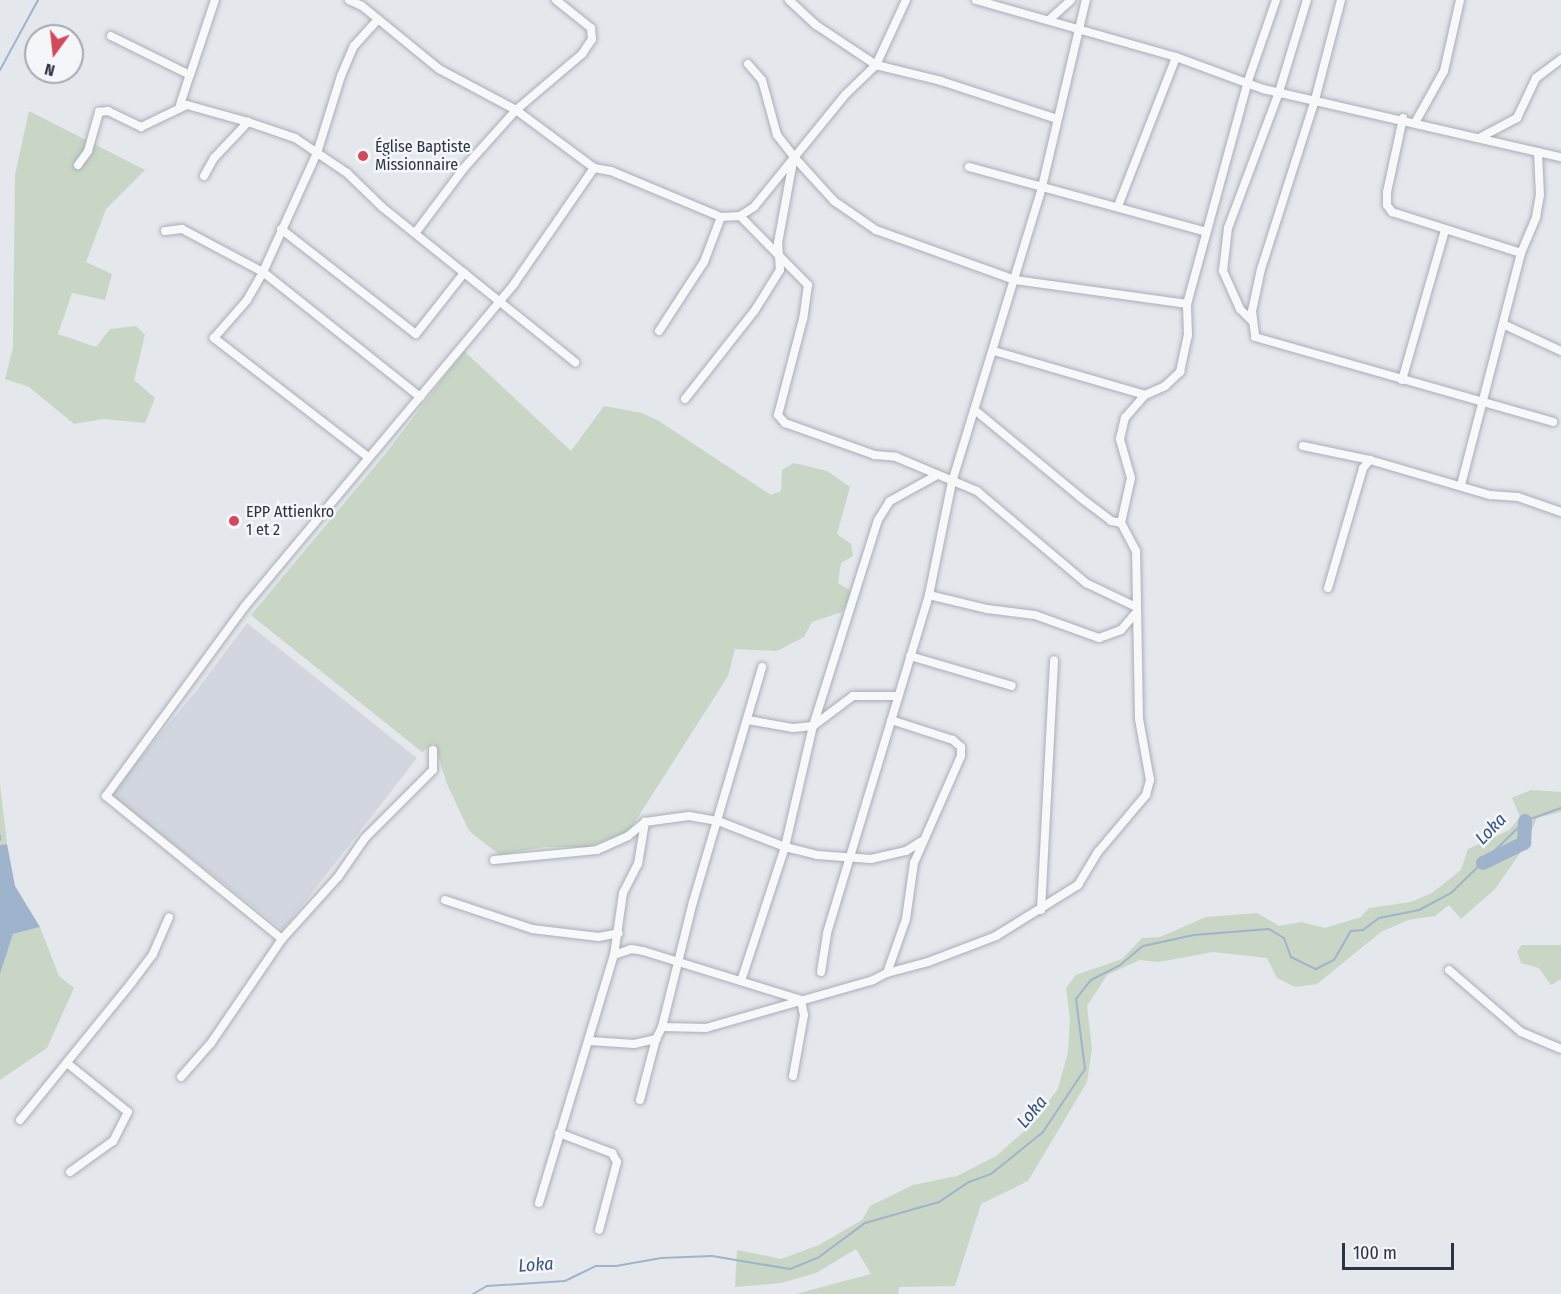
<!DOCTYPE html>
<html>
<head>
<meta charset="utf-8">
<style>
	body { margin:0 }
	#map { position:relative; width:1561px; height:1294px; overflow:hidden; background:#e4e7ec; font-family:"Fira Sans Condensed",sans-serif }
	div>[style] { position:absolute }
	[style*='--x'] { left:calc(var(--x)*1px); top:calc(var(--y)*1px); width:calc(var(--w)*1px); rotate:calc(var(--a)*1deg) }
	.built>* { inset:0; background:#d2d6de }
	.green>* { inset:0; background:#c9d6c5 }
	.water>* { inset:0; background:#9fb4cc }
	.stream>* { height:2px; margin:-1px; padding:0 1px; transform-origin:1px; border-radius:1px; background:#9fb4cc }
	.river>* { height:14px; margin:-7px; padding:0 7px; transform-origin:7px; border-radius:7px; background:#9fb4cc }
	.roads { filter:drop-shadow(0 0 2px #a9aeb7) drop-shadow(0 0 2px #a9aeb7) }
	.minor>* { height:8px; margin:-4px; padding:0 4px; transform-origin:4px; border-radius:4px; background:#f7f8fa }
	.dots>* { width:16px; height:16px; translate:-50% -50%; box-sizing:border-box; border:3px solid #f4f6f9; border-radius:50% }
	span { translate:-50% -50%; white-space:nowrap; text-align:center; line-height:1.15; -webkit-text-stroke:5px #f4f6f9; paint-order:stroke }
	.poi-label { font-size:16px; color:#2b3445 }
	.left { translate:0 -50%; text-align:left }
	.water-label { font-size:18px; color:#34527a; font-style:italic }
	.north { position:absolute; left:24px; top:24px; width:60px; height:60px; box-sizing:border-box; background:#f4f6f9; border:2px solid #a4a8b1; border-radius:50%; rotate:195deg; font-size:16px; font-weight:700; line-height:24px; text-align:center; color:#2b3445 }
	.north::after { content:''; display:block; margin:auto; width:21px; height:27px; background:#d1495b; clip-path:polygon(50% 0,100% 100%,50% 72%,0 100%) }
	.scale { position:absolute; left:1342px; top:1243px; width:112px; height:27px; box-sizing:border-box; border:3px solid #2b3445; border-top:0; padding-left:8px; font-size:18px; line-height:21px; white-space:nowrap; color:#2b3445; -webkit-text-stroke:4px #f4f6f9; paint-order:stroke }
</style>
</head>
<body>
<div id="map">
	<div class="built">
		<div style="clip-path:polygon(247px 623px,417px 758px,283px 930px,110px 794px,197px 690px)"></div>
	</div>
	<div class="green">
		<div style="clip-path:polygon(29px 111px,145px 170px,106px 209px,86px 262px,112px 274px,105px 300px,72px 293px,58px 334px,96px 347px,110px 329px,136px 326px,145px 335px,134px 380px,155px 398px,145px 423px,103px 419px,74px 424px,29px 387px,5px 379px,13px 348px,15px 175px)"></div>
		<div style="clip-path:polygon(464px 351px,571px 451px,604px 406px,642px 413px,659px 421px,771px 495px,781px 491px,782px 470px,794px 463px,827px 471px,850px 487px,837px 534px,851px 544px,853px 556px,841px 563px,838px 583px,852px 592px,842px 612px,812px 622px,804px 637px,777px 651px,735px 649px,728px 676px,629px 831px,588px 847px,544px 847px,500px 855px,469px 831px,447px 784px,434px 743px,422px 752px,251px 615px,386px 453px)"></div>
		<div style="clip-path:polygon(0 784px,7px 844px,0 845px)"></div>
		<div style="clip-path:polygon(1531px 790px,1561px 792px,1561px 812px,1537px 818px,1525px 846px,1495px 889px,1461px 919px,1449px 905px,1435px 916px,1408px 920px,1381px 932px,1317px 984px,1295px 987px,1277px 978px,1267px 958px,1213px 952px,1159px 962px,1140px 960px,1107px 975px,1087px 1006px,1092px 1049px,1087px 1082px,1028px 1181px,981px 1204px,955px 1286px,899px 1287px,898px 1294px,796px 1294px,871px 1274px,856px 1249px,816px 1273px,781px 1283px,735px 1287px,737px 1250px,781px 1259px,819px 1245px,862px 1220px,870px 1206px,913px 1185px,957px 1176px,996px 1156px,1029px 1127px,1058px 1089px,1068px 1052px,1070px 1019px,1066px 988px,1076px 975px,1122px 959px,1142px 938px,1160px 937px,1206px 917px,1257px 913px,1279px 926px,1301px 922px,1325px 928px,1361px 917px,1369px 908px,1411px 902px,1432px 893px,1461px 870px,1468px 849px,1509px 830px,1520px 817px,1512px 798px)"></div>
		<div style="clip-path:polygon(40px 927px,59px 976px,74px 988px,47px 1048px,0 1080px,0 974px,13px 934px)"></div>
		<div style="clip-path:polygon(1522px 945px,1561px 945px,1561px 979px,1551px 985px,1539px 968px,1521px 963px,1517px 951px)"></div>
	</div>
	<div class="water">
		<div style="clip-path:polygon(7px 844px,15px 886px,40px 927px,13px 934px,0 974px,0 845px)"></div>
	</div>
	<div class="stream">
		<div style="--x:0;--y:70;--w:80;--a:-61.5"></div>
		<div style="--x:0;--y:836;--w:4;--a:90"></div>
		<div style="--x:473;--y:1294;--w:16;--a:-30"></div>
		<div style="--x:487;--y:1286;--w:78;--a:-3.7"></div>
		<div style="--x:565;--y:1281;--w:34;--a:-26"></div>
		<div style="--x:596;--y:1266;--w:20;--a:0"></div>
		<div style="--x:616;--y:1266;--w:46;--a:-10.1"></div>
		<div style="--x:661;--y:1258;--w:51;--a:-2.2"></div>
		<div style="--x:712;--y:1256;--w:79;--a:9.5"></div>
		<div style="--x:790;--y:1269;--w:31;--a:-22"></div>
		<div style="--x:819;--y:1257;--w:57;--a:-36.5"></div>
		<div style="--x:865;--y:1223;--w:77;--a:-15.8"></div>
		<div style="--x:939;--y:1202;--w:36;--a:-34"></div>
		<div style="--x:969;--y:1182;--w:23;--a:-20"></div>
		<div style="--x:991;--y:1174;--w:67;--a:-38.9"></div>
		<div style="--x:1043;--y:1132;--w:76;--a:-56.3"></div>
		<div style="--x:1085;--y:1069;--w:71;--a:-97.3"></div>
		<div style="--x:1076;--y:999;--w:24;--a:-52"></div>
		<div style="--x:1091;--y:980;--w:31;--a:-27"></div>
		<div style="--x:1119;--y:966;--w:31;--a:-40"></div>
		<div style="--x:1143;--y:946;--w:52;--a:-12.2"></div>
		<div style="--x:1194;--y:935;--w:75;--a:-4.6"></div>
		<div style="--x:1269;--y:929;--w:17;--a:31"></div>
		<div style="--x:1284;--y:938;--w:20;--a:70"></div>
		<div style="--x:1291;--y:957;--w:28;--a:26"></div>
		<div style="--x:1316;--y:969;--w:20;--a:-27"></div>
		<div style="--x:1334;--y:960;--w:34;--a:-60"></div>
		<div style="--x:1351;--y:931;--w:12;--a:-5"></div>
		<div style="--x:1363;--y:930;--w:20;--a:-37"></div>
		<div style="--x:1379;--y:918;--w:41;--a:-11.3"></div>
		<div style="--x:1419;--y:910;--w:36;--a:-28"></div>
		<div style="--x:1451;--y:893;--w:103;--a:-44.2"></div>
		<div style="--x:1525;--y:821;--w:38;--a:-20"></div>
	</div>
	<div class="river">
		<div style="--x:1483;--y:863;--w:46;--a:-26"></div>
		<div style="--x:1524;--y:843;--w:22;--a:-87"></div>
	</div>
	<div class="roads">
		<div class="minor">
			<div style="--x:349;--y:0;--w:14;--a:25"></div>
			<div style="--x:362;--y:6;--w:99;--a:39.3"></div>
			<div style="--x:439;--y:69;--w:87;--a:28"></div>
			<div style="--x:516;--y:110;--w:97;--a:36.6"></div>
			<div style="--x:594;--y:168;--w:17;--a:10"></div>
			<div style="--x:611;--y:171;--w:119;--a:22.7"></div>
			<div style="--x:721;--y:217;--w:19;--a:-3"></div>
			<div style="--x:740;--y:216;--w:17;--a:-33"></div>
			<div style="--x:754;--y:207;--w:144;--a:-50.9"></div>
			<div style="--x:845;--y:95;--w:43;--a:-44.1"></div>
			<div style="--x:876;--y:65;--w:72;--a:-65.2"></div>
			<div style="--x:789;--y:0;--w:37;--a:43"></div>
			<div style="--x:816;--y:25;--w:72;--a:33.7"></div>
			<div style="--x:876;--y:65;--w:67;--a:13.8"></div>
			<div style="--x:941;--y:81;--w:122;--a:18.1"></div>
			<div style="--x:976;--y:0;--w:208;--a:15.9"></div>
			<div style="--x:1176;--y:57;--w:93;--a:20.2"></div>
			<div style="--x:1263;--y:89;--w:306;--a:12.9"></div>
			<div style="--x:1341;--y:0;--w:103;--a:104.6"></div>
			<div style="--x:1315;--y:100;--w:177;--a:107.7"></div>
			<div style="--x:1261;--y:269;--w:43;--a:102.1"></div>
			<div style="--x:1252;--y:311;--w:26;--a:83"></div>
			<div style="--x:1255;--y:337;--w:310;--a:15.9"></div>
			<div style="--x:1050;--y:19;--w:28;--a:-42"></div>
			<div style="--x:111;--y:36;--w:88;--a:26.3"></div>
			<div style="--x:190;--y:75;--w:79;--a:-71.6"></div>
			<div style="--x:748;--y:64;--w:21;--a:49"></div>
			<div style="--x:762;--y:80;--w:57;--a:74.7"></div>
			<div style="--x:777;--y:135;--w:28;--a:52"></div>
			<div style="--x:794;--y:157;--w:59;--a:47.7"></div>
			<div style="--x:834;--y:201;--w:51;--a:34.6"></div>
			<div style="--x:876;--y:230;--w:148;--a:19.8"></div>
			<div style="--x:1015;--y:280;--w:174;--a:7.9"></div>
			<div style="--x:180;--y:105;--w:32;--a:-72"></div>
			<div style="--x:1403;--y:118;--w:76;--a:102.2"></div>
			<div style="--x:1387;--y:192;--w:13;--a:90"></div>
			<div style="--x:1387;--y:205;--w:9;--a:54"></div>
			<div style="--x:1392;--y:212;--w:135;--a:17.6"></div>
			<div style="--x:1416;--y:121;--w:57;--a:-60.8"></div>
			<div style="--x:1444;--y:71;--w:73;--a:-77.3"></div>
			<div style="--x:1481;--y:137;--w:41;--a:-27.8"></div>
			<div style="--x:1517;--y:118;--w:44;--a:-64.6"></div>
			<div style="--x:1536;--y:78;--w:31;--a:-37"></div>
			<div style="--x:78;--y:165;--w:17;--a:-54"></div>
			<div style="--x:88;--y:151;--w:41;--a:-74.2"></div>
			<div style="--x:99;--y:112;--w:9;--a:-6"></div>
			<div style="--x:108;--y:111;--w:37;--a:26"></div>
			<div style="--x:141;--y:127;--w:51;--a:-25.6"></div>
			<div style="--x:187;--y:105;--w:63;--a:15.6"></div>
			<div style="--x:969;--y:167;--w:246;--a:15.3"></div>
			<div style="--x:204;--y:176;--w:21;--a:-61"></div>
			<div style="--x:214;--y:158;--w:50;--a:-46.6"></div>
			<div style="--x:248;--y:122;--w:50;--a:18.8"></div>
			<div style="--x:295;--y:138;--w:63;--a:33.9"></div>
			<div style="--x:347;--y:173;--w:49;--a:44.2"></div>
			<div style="--x:382;--y:207;--w:248;--a:38.8"></div>
			<div style="--x:1118;--y:206;--w:160;--a:-68.7"></div>
			<div style="--x:740;--y:216;--w:97;--a:45.4"></div>
			<div style="--x:808;--y:285;--w:34;--a:98"></div>
			<div style="--x:803;--y:319;--w:99;--a:104.6"></div>
			<div style="--x:778;--y:415;--w:11;--a:49"></div>
			<div style="--x:785;--y:423;--w:96;--a:19.6"></div>
			<div style="--x:875;--y:455;--w:21;--a:5"></div>
			<div style="--x:896;--y:457;--w:88;--a:22.8"></div>
			<div style="--x:977;--y:491;--w:143;--a:40.2"></div>
			<div style="--x:1086;--y:583;--w:55;--a:25.6"></div>
			<div style="--x:281;--y:229;--w:171;--a:37.9"></div>
			<div style="--x:416;--y:334;--w:78;--a:-51.8"></div>
			<div style="--x:165;--y:231;--w:17;--a:-7"></div>
			<div style="--x:182;--y:229;--w:92;--a:28"></div>
			<div style="--x:263;--y:272;--w:201;--a:38.5"></div>
			<div style="--x:416;--y:232;--w:80;--a:-53.1"></div>
			<div style="--x:464;--y:168;--w:78;--a:-48.1"></div>
			<div style="--x:516;--y:110;--w:87;--a:-40.3"></div>
			<div style="--x:582;--y:54;--w:18;--a:-56"></div>
			<div style="--x:592;--y:39;--w:11;--a:-95"></div>
			<div style="--x:591;--y:28;--w:45;--a:-141.3"></div>
			<div style="--x:1252;--y:321;--w:17;--a:-135"></div>
			<div style="--x:1240;--y:309;--w:42;--a:-114.1"></div>
			<div style="--x:1223;--y:271;--w:43;--a:-83.4"></div>
			<div style="--x:1228;--y:228;--w:145;--a:-69.4"></div>
			<div style="--x:1279;--y:92;--w:96;--a:-73.1"></div>
			<div style="--x:1505;--y:325;--w:62;--a:24.9"></div>
			<div style="--x:659;--y:331;--w:82;--a:-56.9"></div>
			<div style="--x:704;--y:262;--w:48;--a:-69.3"></div>
			<div style="--x:994;--y:351;--w:157;--a:16.2"></div>
			<div style="--x:1402;--y:380;--w:156;--a:-74"></div>
			<div style="--x:685;--y:399;--w:113;--a:-51.8"></div>
			<div style="--x:755;--y:310;--w:47;--a:-58"></div>
			<div style="--x:780;--y:270;--w:27;--a:-94"></div>
			<div style="--x:778;--y:243;--w:83;--a:-79.6"></div>
			<div style="--x:976;--y:411;--w:136;--a:39.6"></div>
			<div style="--x:1081;--y:498;--w:38;--a:37"></div>
			<div style="--x:1111;--y:521;--w:10;--a:11"></div>
			<div style="--x:1303;--y:446;--w:68;--a:11.8"></div>
			<div style="--x:368;--y:457;--w:195;--a:-142.3"></div>
			<div style="--x:214;--y:338;--w:50;--a:-49"></div>
			<div style="--x:247;--y:300;--w:32;--a:-60"></div>
			<div style="--x:263;--y:272;--w:131;--a:-65.6"></div>
			<div style="--x:317;--y:153;--w:81;--a:-72.7"></div>
			<div style="--x:341;--y:76;--w:33;--a:-67"></div>
			<div style="--x:354;--y:46;--w:36;--a:-48"></div>
			<div style="--x:1461;--y:485;--w:240;--a:-75.5"></div>
			<div style="--x:1521;--y:253;--w:39;--a:-67"></div>
			<div style="--x:1536;--y:217;--w:22;--a:-80"></div>
			<div style="--x:1540;--y:195;--w:43;--a:-92.7"></div>
			<div style="--x:1328;--y:588;--w:125;--a:-73.7"></div>
			<div style="--x:1363;--y:468;--w:11;--a:-49"></div>
			<div style="--x:1370;--y:460;--w:125;--a:16.3"></div>
			<div style="--x:1490;--y:495;--w:28;--a:4"></div>
			<div style="--x:1518;--y:497;--w:46;--a:19.2"></div>
			<div style="--x:929;--y:595;--w:60;--a:13.6"></div>
			<div style="--x:987;--y:609;--w:48;--a:7.1"></div>
			<div style="--x:1035;--y:615;--w:68;--a:19.8"></div>
			<div style="--x:1099;--y:638;--w:23;--a:-20"></div>
			<div style="--x:1121;--y:630;--w:23;--a:-49"></div>
			<div style="--x:910;--y:656;--w:106;--a:16.4"></div>
			<div style="--x:748;--y:720;--w:46;--a:10.1"></div>
			<div style="--x:793;--y:728;--w:20;--a:-6"></div>
			<div style="--x:813;--y:726;--w:50;--a:-36.9"></div>
			<div style="--x:853;--y:696;--w:45;--a:0"></div>
			<div style="--x:494;--y:860;--w:103;--a:-5.5"></div>
			<div style="--x:597;--y:850;--w:34;--a:-24"></div>
			<div style="--x:628;--y:836;--w:22;--a:-39"></div>
			<div style="--x:645;--y:822;--w:44;--a:-7.8"></div>
			<div style="--x:689;--y:816;--w:29;--a:10"></div>
			<div style="--x:718;--y:821;--w:72;--a:21.2"></div>
			<div style="--x:785;--y:847;--w:33;--a:14"></div>
			<div style="--x:817;--y:855;--w:54;--a:4.2"></div>
			<div style="--x:871;--y:859;--w:36;--a:-13"></div>
			<div style="--x:906;--y:851;--w:19;--a:-32"></div>
			<div style="--x:445;--y:900;--w:92;--a:18.4"></div>
			<div style="--x:532;--y:929;--w:67;--a:6.8"></div>
			<div style="--x:599;--y:937;--w:20;--a:-11"></div>
			<div style="--x:1041;--y:910;--w:250;--a:-87"></div>
			<div style="--x:282;--y:939;--w:227;--a:-140.9"></div>
			<div style="--x:106;--y:796;--w:235;--a:-53.8"></div>
			<div style="--x:245;--y:606;--w:420;--a:-50.1"></div>
			<div style="--x:514;--y:284;--w:141;--a:-55.4"></div>
			<div style="--x:614;--y:955;--w:18;--a:-19"></div>
			<div style="--x:631;--y:949;--w:12;--a:9"></div>
			<div style="--x:643;--y:951;--w:165;--a:17.2"></div>
			<div style="--x:801;--y:1000;--w:15;--a:79"></div>
			<div style="--x:804;--y:1015;--w:62;--a:100.2"></div>
			<div style="--x:1449;--y:970;--w:95;--a:40.7"></div>
			<div style="--x:1521;--y:1032;--w:43;--a:23"></div>
			<div style="--x:821;--y:972;--w:39;--a:-81"></div>
			<div style="--x:827;--y:933;--w:353;--a:-73.2"></div>
			<div style="--x:929;--y:595;--w:115;--a:-78.5"></div>
			<div style="--x:952;--y:482;--w:308;--a:-73"></div>
			<div style="--x:1042;--y:187;--w:192;--a:-76.8"></div>
			<div style="--x:887;--y:973;--w:42;--a:-15"></div>
			<div style="--x:928;--y:962;--w:73;--a:-20.9"></div>
			<div style="--x:996;--y:936;--w:97;--a:-31.9"></div>
			<div style="--x:1078;--y:885;--w:39;--a:-59"></div>
			<div style="--x:1098;--y:852;--w:75;--a:-49.9"></div>
			<div style="--x:1146;--y:795;--w:16;--a:-75"></div>
			<div style="--x:1150;--y:780;--w:62;--a:-100.2"></div>
			<div style="--x:1139;--y:719;--w:168;--a:-91"></div>
			<div style="--x:1136;--y:551;--w:32;--a:-118"></div>
			<div style="--x:1121;--y:523;--w:46;--a:-77.5"></div>
			<div style="--x:1131;--y:478;--w:41;--a:-105.8"></div>
			<div style="--x:1120;--y:439;--w:22;--a:-77"></div>
			<div style="--x:1125;--y:418;--w:9;--a:-49"></div>
			<div style="--x:1131;--y:411;--w:21;--a:-49"></div>
			<div style="--x:1145;--y:395;--w:22;--a:-24"></div>
			<div style="--x:1165;--y:386;--w:21;--a:-43"></div>
			<div style="--x:1180;--y:372;--w:38;--a:-78"></div>
			<div style="--x:1188;--y:335;--w:31;--a:-92"></div>
			<div style="--x:1187;--y:304;--w:231;--a:-74.7"></div>
			<div style="--x:1248;--y:81;--w:86;--a:-70.9"></div>
			<div style="--x:741;--y:981;--w:141;--a:-71.8"></div>
			<div style="--x:785;--y:847;--w:124;--a:-77"></div>
			<div style="--x:813;--y:726;--w:216;--a:-72.5"></div>
			<div style="--x:878;--y:520;--w:22;--a:-58"></div>
			<div style="--x:890;--y:501;--w:54;--a:-29"></div>
			<div style="--x:662;--y:1027;--w:44;--a:1.3"></div>
			<div style="--x:706;--y:1028;--w:174;--a:-16"></div>
			<div style="--x:873;--y:980;--w:16;--a:-27"></div>
			<div style="--x:887;--y:973;--w:57;--a:-70.6"></div>
			<div style="--x:906;--y:919;--w:57;--a:-81.9"></div>
			<div style="--x:914;--y:863;--w:117;--a:-66.3"></div>
			<div style="--x:961;--y:756;--w:9;--a:-90"></div>
			<div style="--x:961;--y:747;--w:11;--a:-139"></div>
			<div style="--x:953;--y:740;--w:65;--a:-162.1"></div>
			<div style="--x:590;--y:1041;--w:44;--a:3.9"></div>
			<div style="--x:634;--y:1044;--w:23;--a:-13"></div>
			<div style="--x:656;--y:1039;--w:13;--a:-63"></div>
			<div style="--x:662;--y:1027;--w:129;--a:-76.1"></div>
			<div style="--x:693;--y:902;--w:245;--a:-73.6"></div>
			<div style="--x:67;--y:1063;--w:78;--a:38.8"></div>
			<div style="--x:128;--y:1112;--w:33;--a:117"></div>
			<div style="--x:113;--y:1141;--w:53;--a:144.2"></div>
			<div style="--x:181;--y:1077;--w:45;--a:-48.6"></div>
			<div style="--x:211;--y:1043;--w:126;--a:-55.7"></div>
			<div style="--x:282;--y:939;--w:84;--a:-47.9"></div>
			<div style="--x:338;--y:877;--w:47;--a:-55.3"></div>
			<div style="--x:365;--y:838;--w:96;--a:-45"></div>
			<div style="--x:433;--y:770;--w:20;--a:-90"></div>
			<div style="--x:640;--y:1100;--w:63;--a:-75.3"></div>
			<div style="--x:20;--y:1120;--w:178;--a:-50.9"></div>
			<div style="--x:132;--y:982;--w:35;--a:-53"></div>
			<div style="--x:153;--y:954;--w:40;--a:-66.6"></div>
			<div style="--x:559;--y:1133;--w:57;--a:20.7"></div>
			<div style="--x:612;--y:1153;--w:10;--a:61"></div>
			<div style="--x:617;--y:1162;--w:70;--a:104.8"></div>
			<div style="--x:539;--y:1203;--w:259;--a:-73.2"></div>
			<div style="--x:614;--y:955;--w:63;--a:-81.7"></div>
			<div style="--x:623;--y:893;--w:33;--a:-63"></div>
			<div style="--x:638;--y:864;--w:43;--a:-80.5"></div>
		</div>
	</div>
	<div class="dots">
		<div style="left:363px;top:156px;background:#d1495b"></div>
		<div style="left:234px;top:521px;background:#d1495b"></div>
	</div>
	<div class="poi-label">
		<span class="left" style="left:375px;top:156px">Église Baptiste<br>Missionnaire</span>
		<span class="left" style="left:246px;top:521px">EPP Attienkro<br>1 et 2</span>
	</div>
	<div class="water-label">
		<span style="left:1491px;top:829px;rotate:-46deg">Loka</span>
		<span style="left:1032px;top:1112px;rotate:-50deg">Loka</span>
		<span style="left:536px;top:1265px;rotate:-4deg">Loka</span>
	</div>
	<div class="north">N</div>
	<div class="scale">100 m</div>
</div>
</body>
</html>
